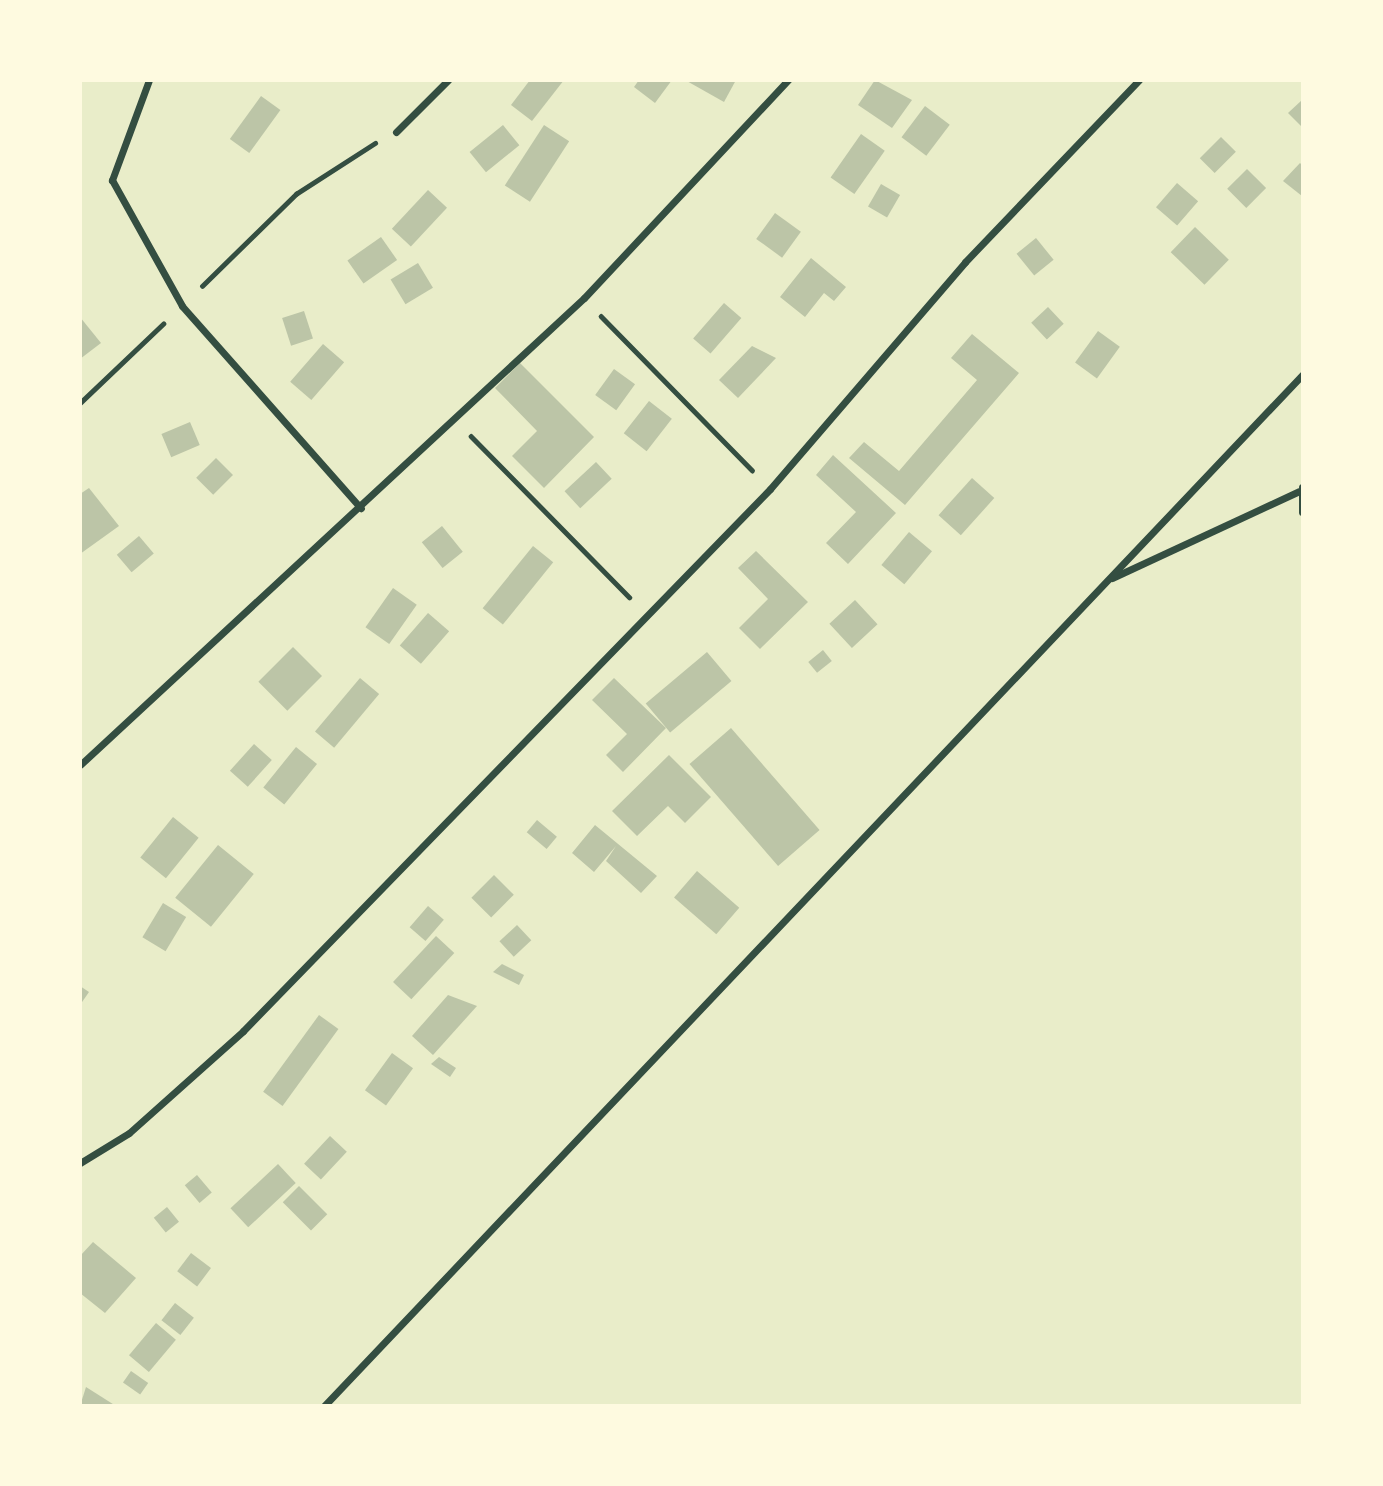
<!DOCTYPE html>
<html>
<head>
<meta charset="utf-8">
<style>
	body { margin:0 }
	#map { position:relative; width:1383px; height:1486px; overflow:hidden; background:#e9edc9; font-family:Lato,sans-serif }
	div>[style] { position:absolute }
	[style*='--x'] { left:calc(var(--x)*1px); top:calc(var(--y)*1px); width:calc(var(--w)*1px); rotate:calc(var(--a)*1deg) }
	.building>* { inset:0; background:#bcc5a7; transform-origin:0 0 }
	.path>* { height:4.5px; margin:-2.25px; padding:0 2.25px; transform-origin:2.25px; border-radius:2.25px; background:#344e41 }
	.minor>* { height:7px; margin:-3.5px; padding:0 3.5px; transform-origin:3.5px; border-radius:3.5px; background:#344e41 }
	span { translate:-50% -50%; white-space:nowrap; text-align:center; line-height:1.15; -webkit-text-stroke:6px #fefae0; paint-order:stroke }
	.frame { position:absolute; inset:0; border:82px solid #fefae0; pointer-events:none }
</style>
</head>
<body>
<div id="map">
	<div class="building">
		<div style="clip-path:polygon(530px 80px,564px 80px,532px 121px,511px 105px)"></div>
		<div style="clip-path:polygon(639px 80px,672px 80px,655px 103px,634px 87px)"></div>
		<div style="clip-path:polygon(685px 80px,736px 80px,724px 102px)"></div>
		<div style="clip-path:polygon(875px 80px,912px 100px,892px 128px,858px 105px)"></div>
		<div style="left:261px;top:96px;width:24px;height:53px;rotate:36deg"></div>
		<div style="clip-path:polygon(1302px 100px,1302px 127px,1288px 113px)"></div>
		<div style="left:925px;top:106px;width:31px;height:39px;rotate:37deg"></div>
		<div style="left:503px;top:125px;width:26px;height:43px;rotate:51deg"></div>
		<div style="left:544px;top:125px;width:30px;height:72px;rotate:33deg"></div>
		<div style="left:861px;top:134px;width:29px;height:53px;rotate:35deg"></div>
		<div style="left:1221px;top:137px;width:21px;height:30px;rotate:45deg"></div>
		<div style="clip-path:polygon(1300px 163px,1302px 165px,1302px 196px,1283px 181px)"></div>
		<div style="left:1247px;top:169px;width:27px;height:28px;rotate:45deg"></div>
		<div style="left:1177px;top:183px;width:28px;height:32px;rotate:41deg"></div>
		<div style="left:881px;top:184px;width:22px;height:26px;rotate:30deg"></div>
		<div style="left:428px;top:190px;width:26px;height:53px;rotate:43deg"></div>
		<div style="left:775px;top:213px;width:32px;height:32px;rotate:36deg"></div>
		<div style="left:1195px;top:227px;width:47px;height:35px;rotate:44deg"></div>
		<div style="left:381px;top:237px;width:28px;height:41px;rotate:55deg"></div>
		<div style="left:1036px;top:238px;width:28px;height:25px;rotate:51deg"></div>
		<div style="clip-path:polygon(811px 258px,846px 287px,834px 301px,824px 293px,805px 317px,780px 297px)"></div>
		<div style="left:418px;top:263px;width:29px;height:32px;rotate:59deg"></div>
		<div style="left:724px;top:303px;width:23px;height:47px;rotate:41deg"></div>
		<div style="left:1048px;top:307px;width:23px;height:23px;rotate:47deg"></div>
		<div style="left:304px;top:311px;width:29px;height:23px;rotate:72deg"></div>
		<div style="clip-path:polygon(80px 317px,101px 343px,80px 359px)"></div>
		<div style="left:1098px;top:331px;width:27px;height:39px;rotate:36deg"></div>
		<div style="clip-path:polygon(972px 334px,1019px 373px,905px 505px,849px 458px,864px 442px,899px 471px,977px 380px,951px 358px)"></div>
		<div style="left:323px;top:344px;width:28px;height:50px;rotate:41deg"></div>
		<div style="clip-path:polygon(752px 346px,776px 358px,738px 398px,719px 380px)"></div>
		<div style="clip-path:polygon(520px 363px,594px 437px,544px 488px,512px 456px,537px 431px,495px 388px)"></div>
		<div style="left:614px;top:369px;width:26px;height:32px;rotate:36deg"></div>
		<div style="left:649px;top:401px;width:29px;height:41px;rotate:38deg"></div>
		<div style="left:190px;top:422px;width:25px;height:31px;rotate:67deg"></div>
		<div style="clip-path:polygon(833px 455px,896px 513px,848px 564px,826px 543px,856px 512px,816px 475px)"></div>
		<div style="left:216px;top:458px;width:24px;height:28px;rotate:45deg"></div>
		<div style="left:596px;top:462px;width:23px;height:43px;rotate:47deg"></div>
		<div style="left:972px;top:478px;width:30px;height:50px;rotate:42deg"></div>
		<div style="clip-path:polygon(89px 488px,119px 526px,80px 554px,80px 494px)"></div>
		<div style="left:442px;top:526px;width:33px;height:26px;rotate:51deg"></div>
		<div style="left:909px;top:532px;width:30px;height:43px;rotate:40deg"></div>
		<div style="left:139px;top:536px;width:23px;height:29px;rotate:50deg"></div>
		<div style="left:533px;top:546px;width:26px;height:80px;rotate:39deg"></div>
		<div style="clip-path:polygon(756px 551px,808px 602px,760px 649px,739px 628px,768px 599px,738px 568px)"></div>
		<div style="left:393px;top:588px;width:29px;height:48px;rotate:35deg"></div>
		<div style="left:855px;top:600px;width:33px;height:35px;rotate:47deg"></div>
		<div style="left:428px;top:613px;width:28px;height:43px;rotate:41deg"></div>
		<div style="left:293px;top:647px;width:41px;height:49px;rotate:45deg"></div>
		<div style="left:823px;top:650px;width:14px;height:19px;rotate:51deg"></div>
		<div style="left:707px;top:652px;width:38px;height:80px;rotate:50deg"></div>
		<div style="left:360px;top:678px;width:25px;height:70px;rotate:40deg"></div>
		<div style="clip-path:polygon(614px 678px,666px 728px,623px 772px,606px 755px,627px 734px,592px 700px)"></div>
		<div style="left:731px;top:728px;width:135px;height:55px;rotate:49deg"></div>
		<div style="left:254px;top:744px;width:24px;height:36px;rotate:42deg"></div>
		<div style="left:296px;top:747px;width:27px;height:52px;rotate:39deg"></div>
		<div style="clip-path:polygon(669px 755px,711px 797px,685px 823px,668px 806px,637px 836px,612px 811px)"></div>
		<div style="left:173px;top:817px;width:33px;height:52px;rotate:39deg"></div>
		<div style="left:537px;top:820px;width:26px;height:16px;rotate:40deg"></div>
		<div style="clip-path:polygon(595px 825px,657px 876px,641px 893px,606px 861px,616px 846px,594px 872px,572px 853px)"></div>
		<div style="left:218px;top:845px;width:46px;height:68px;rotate:39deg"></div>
		<div style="left:697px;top:871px;width:56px;height:35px;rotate:41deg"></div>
		<div style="left:494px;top:875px;width:28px;height:32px;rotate:45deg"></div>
		<div style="left:163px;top:903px;width:27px;height:40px;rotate:31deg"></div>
		<div style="left:428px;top:906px;width:21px;height:28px;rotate:41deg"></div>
		<div style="left:517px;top:925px;width:21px;height:24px;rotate:47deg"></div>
		<div style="left:436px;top:936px;width:25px;height:63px;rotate:43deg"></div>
		<div style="clip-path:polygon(502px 964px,524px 975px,519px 985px,493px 972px)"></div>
		<div style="clip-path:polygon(80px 986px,89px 992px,80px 1005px)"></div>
		<div style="clip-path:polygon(448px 995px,477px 1006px,433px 1055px,412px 1036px)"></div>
		<div style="left:319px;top:1015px;width:24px;height:95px;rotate:36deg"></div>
		<div style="left:392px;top:1053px;width:26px;height:46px;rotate:36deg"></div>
		<div style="clip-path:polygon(439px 1057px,456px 1068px,450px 1077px,431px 1064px)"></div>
		<div style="left:330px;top:1136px;width:23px;height:38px;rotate:43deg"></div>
		<div style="left:278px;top:1164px;width:26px;height:65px;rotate:47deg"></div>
		<div style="left:197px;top:1175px;width:23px;height:16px;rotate:50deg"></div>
		<div style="left:299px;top:1186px;width:40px;height:23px;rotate:45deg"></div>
		<div style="left:167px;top:1207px;width:19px;height:17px;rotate:51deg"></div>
		<div style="clip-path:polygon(93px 1242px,136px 1278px,105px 1313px,80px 1293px,80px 1256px)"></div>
		<div style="left:191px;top:1253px;width:25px;height:23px;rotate:37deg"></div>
		<div style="left:175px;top:1303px;width:24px;height:22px;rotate:38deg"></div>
		<div style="left:156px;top:1323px;width:26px;height:42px;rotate:40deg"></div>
		<div style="left:131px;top:1371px;width:21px;height:14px;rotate:35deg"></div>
		<div style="clip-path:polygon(86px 1387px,116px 1406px,80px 1406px)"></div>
	</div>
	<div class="path">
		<div style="--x:202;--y:286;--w:132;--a:-44.4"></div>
		<div style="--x:296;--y:194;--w:94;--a:-32.8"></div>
		<div style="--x:601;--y:316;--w:216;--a:45.6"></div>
		<div style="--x:80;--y:403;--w:115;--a:-43.6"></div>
		<div style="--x:471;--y:436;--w:226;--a:45.5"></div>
	</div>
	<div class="minor">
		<div style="--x:149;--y:80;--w:107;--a:110.3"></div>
		<div style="--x:112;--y:180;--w:144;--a:60.9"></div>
		<div style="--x:182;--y:306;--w:270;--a:48.5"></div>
		<div style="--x:396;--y:132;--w:74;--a:-45"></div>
		<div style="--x:1302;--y:487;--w:25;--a:90"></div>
		<div style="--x:1112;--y:578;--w:206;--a:-24.9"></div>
		<div style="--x:80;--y:765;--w:687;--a:-42.82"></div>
		<div style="--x:584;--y:298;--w:299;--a:-46.9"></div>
		<div style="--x:80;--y:1163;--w:57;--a:-31.5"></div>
		<div style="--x:129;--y:1133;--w:153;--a:-41.8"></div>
		<div style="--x:243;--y:1031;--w:756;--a:-45.8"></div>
		<div style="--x:770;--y:489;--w:299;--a:-49.3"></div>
		<div style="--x:965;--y:262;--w:252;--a:-46.3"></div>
		<div style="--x:324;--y:1406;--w:1421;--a:-46.51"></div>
	</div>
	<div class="frame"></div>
</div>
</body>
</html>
